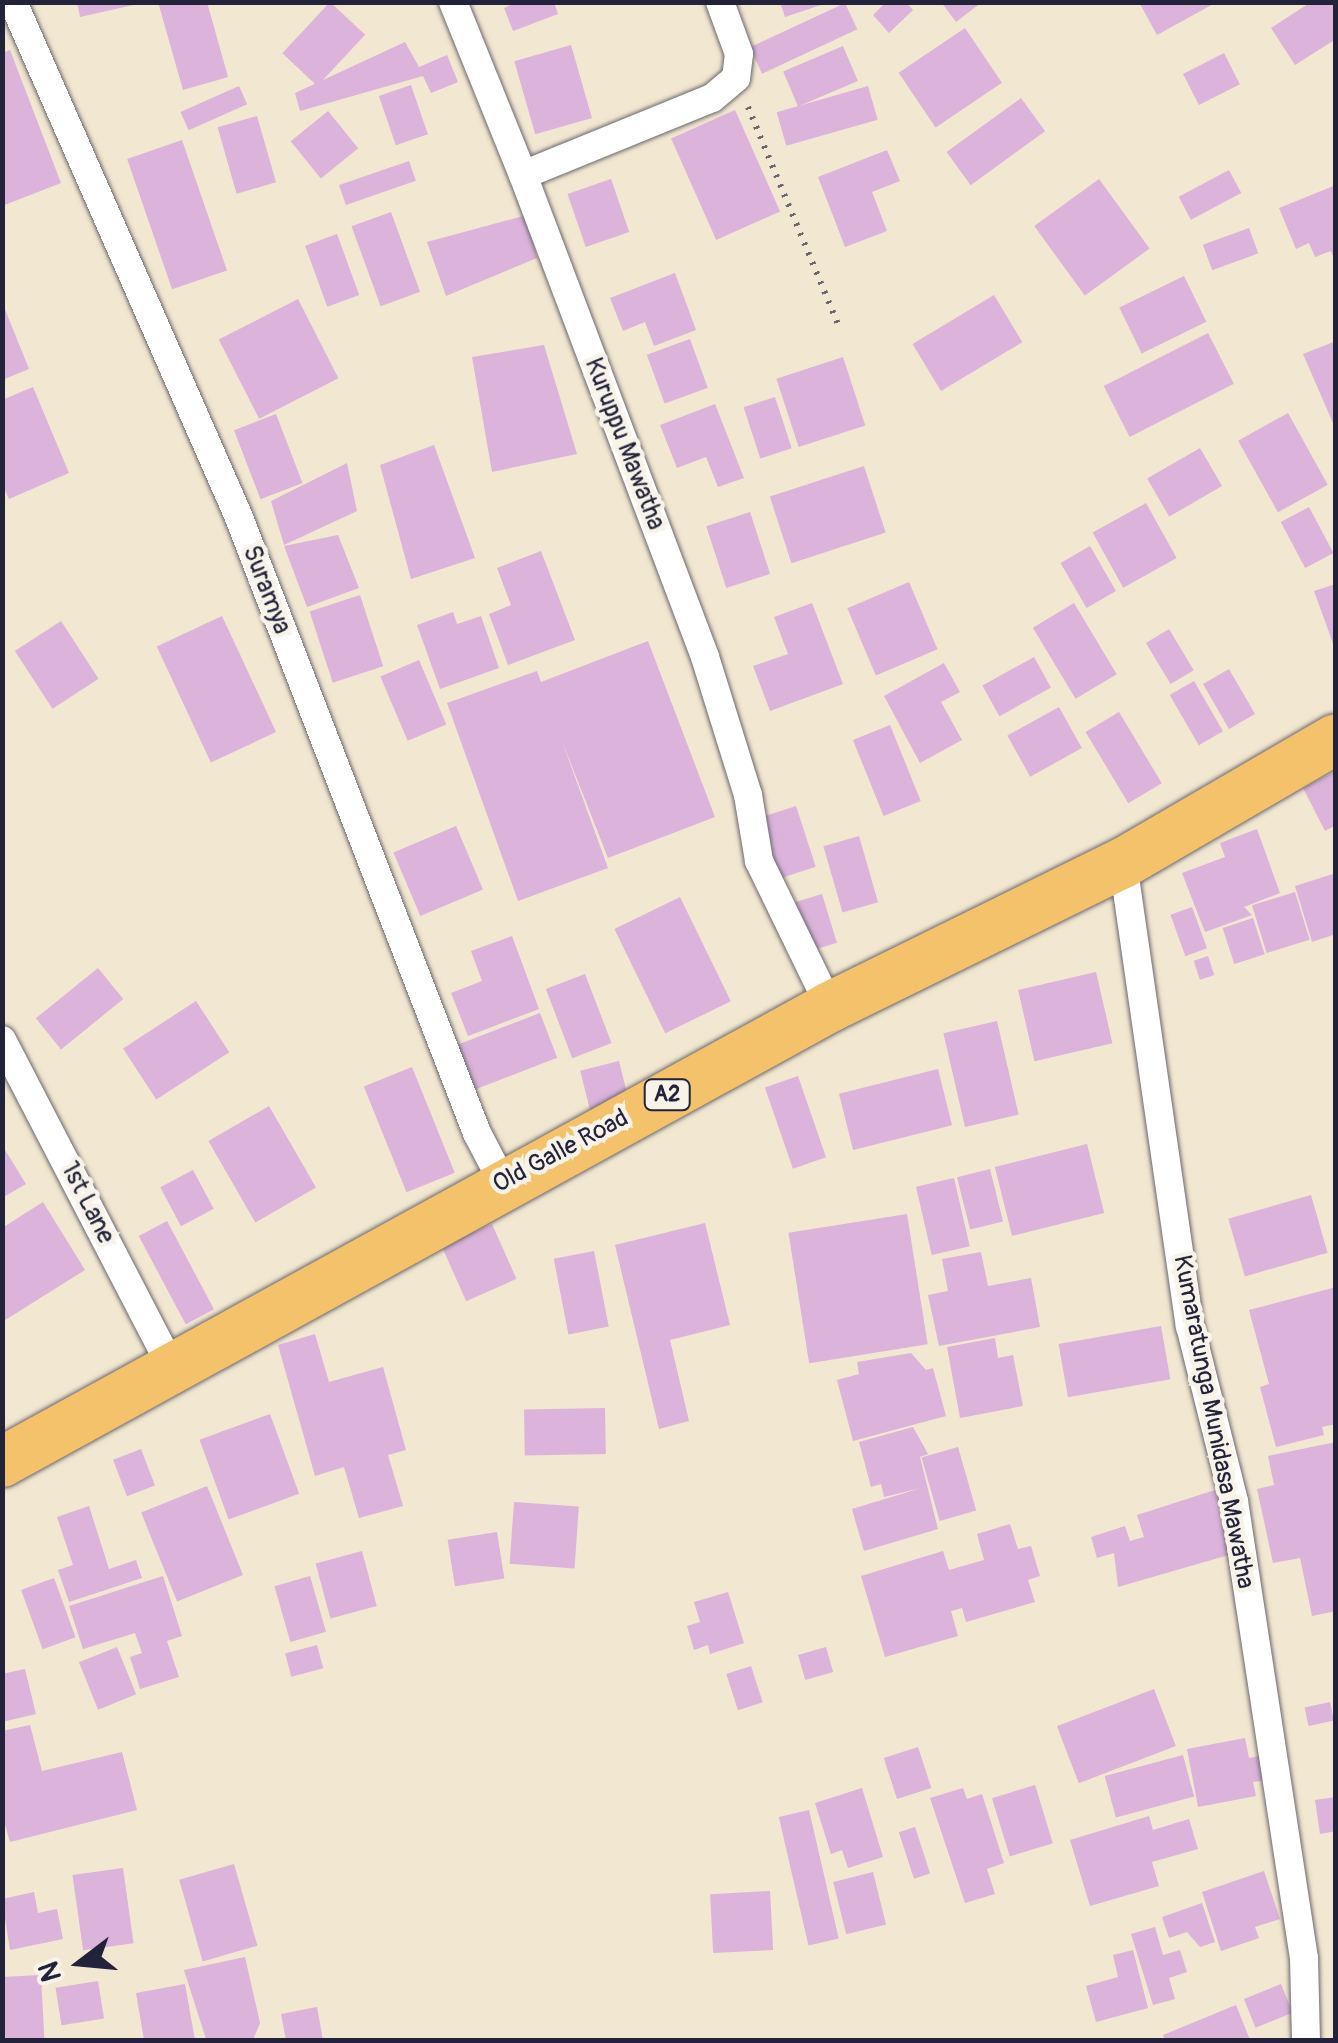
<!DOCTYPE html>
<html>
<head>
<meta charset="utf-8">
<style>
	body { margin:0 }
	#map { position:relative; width:1338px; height:2043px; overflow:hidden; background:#f2e7d0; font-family:Pangolin,sans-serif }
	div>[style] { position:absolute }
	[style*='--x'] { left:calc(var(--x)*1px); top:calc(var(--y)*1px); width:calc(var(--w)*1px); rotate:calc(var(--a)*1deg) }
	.building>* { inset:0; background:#dcb3db; transform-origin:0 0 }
	.path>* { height:6px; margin-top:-3px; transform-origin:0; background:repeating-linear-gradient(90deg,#6b676f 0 2.5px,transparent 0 10.5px) }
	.roads { filter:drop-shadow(0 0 2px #6b676f) drop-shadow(0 0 2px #6b676f) }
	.street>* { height:28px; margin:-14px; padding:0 14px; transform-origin:14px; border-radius:14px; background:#fff }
	.highway>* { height:50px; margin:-25px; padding:0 25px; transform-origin:25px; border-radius:25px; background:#f3c26a }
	span { translate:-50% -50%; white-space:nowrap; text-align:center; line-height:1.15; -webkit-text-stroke:9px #f7f3e8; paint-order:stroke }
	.shield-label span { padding:2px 8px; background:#f7f3e8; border:2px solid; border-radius:8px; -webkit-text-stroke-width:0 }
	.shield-label { font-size:22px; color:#22223b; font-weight:700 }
	.street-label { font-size:25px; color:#22223b }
	.frame { position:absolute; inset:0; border:5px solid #22223b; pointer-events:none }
	.north { position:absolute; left:30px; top:1913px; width:100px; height:100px; -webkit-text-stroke:8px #f7f3e8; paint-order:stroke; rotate:254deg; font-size:28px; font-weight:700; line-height:40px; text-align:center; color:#22223b }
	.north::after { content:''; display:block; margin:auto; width:35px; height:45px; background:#22223b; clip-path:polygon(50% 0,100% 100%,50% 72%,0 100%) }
</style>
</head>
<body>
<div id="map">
	<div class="building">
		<div style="clip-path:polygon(77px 2px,138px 2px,138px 4px,80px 17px)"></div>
		<div style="clip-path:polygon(158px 2px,207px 2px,228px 77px,183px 90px)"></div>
		<div style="left:330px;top:2px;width:48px;height:70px;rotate:43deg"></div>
		<div style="clip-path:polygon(517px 2px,554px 2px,558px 14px,513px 31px,504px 8px)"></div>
		<div style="clip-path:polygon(780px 2px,827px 2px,827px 3px,785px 17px)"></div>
		<div style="clip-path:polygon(886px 2px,906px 2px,913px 10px,889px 33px,873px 15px)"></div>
		<div style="clip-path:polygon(941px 2px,982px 2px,956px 22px)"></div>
		<div style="clip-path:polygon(1139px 2px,1217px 2px,1157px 35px)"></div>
		<div style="clip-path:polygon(1311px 2px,1336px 2px,1336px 39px,1295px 65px,1271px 28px)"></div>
		<div style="left:845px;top:3px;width:29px;height:105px;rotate:65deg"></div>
		<div style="left:965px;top:28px;width:66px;height:80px;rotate:56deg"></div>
		<div style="clip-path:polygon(405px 42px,419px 67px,447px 55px,458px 82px,431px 93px,423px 76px,300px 111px,295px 93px)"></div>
		<div style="left:571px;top:45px;width:76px;height:59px;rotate:74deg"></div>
		<div style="left:843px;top:46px;width:38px;height:65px;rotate:67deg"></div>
		<div style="clip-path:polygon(10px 50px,61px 183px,2px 206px,2px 53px)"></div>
		<div style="left:1224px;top:53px;width:35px;height:46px;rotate:63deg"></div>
		<div style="left:411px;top:85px;width:52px;height:34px;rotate:71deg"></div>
		<div style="left:239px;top:86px;width:20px;height:64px;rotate:66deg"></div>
		<div style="left:868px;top:86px;width:35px;height:95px;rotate:74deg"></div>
		<div style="left:1021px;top:98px;width:41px;height:92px;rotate:54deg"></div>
		<div style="left:735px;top:110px;width:111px;height:70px;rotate:66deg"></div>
		<div style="left:328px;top:111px;width:48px;height:48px;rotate:51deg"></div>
		<div style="left:257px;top:116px;width:69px;height:41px;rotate:74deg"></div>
		<div style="left:182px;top:140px;width:138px;height:58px;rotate:71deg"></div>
		<div style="clip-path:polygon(887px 150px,900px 181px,872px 192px,887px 231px,845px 247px,818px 177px)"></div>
		<div style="left:409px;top:161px;width:21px;height:74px;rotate:71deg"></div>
		<div style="left:1229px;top:170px;width:26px;height:57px;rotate:62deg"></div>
		<div style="left:611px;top:179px;width:56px;height:46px;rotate:71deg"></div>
		<div style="left:1099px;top:179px;width:86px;height:80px;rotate:54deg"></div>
		<div style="clip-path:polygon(1336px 185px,1336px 261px,1335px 261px,1331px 251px,1315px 257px,1309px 243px,1296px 249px,1279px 208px)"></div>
		<div style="left:391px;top:212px;width:85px;height:42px;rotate:70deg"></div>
		<div style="clip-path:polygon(527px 215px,537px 258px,446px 296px,427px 242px)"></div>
		<div style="left:1249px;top:228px;width:27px;height:49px;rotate:70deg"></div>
		<div style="left:337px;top:234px;width:65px;height:34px;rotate:70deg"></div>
		<div style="clip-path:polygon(675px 273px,696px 330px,654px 346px,645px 322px,623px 331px,610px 298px)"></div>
		<div style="left:1184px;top:276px;width:51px;height:72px;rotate:64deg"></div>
		<div style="left:994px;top:295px;width:55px;height:95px;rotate:59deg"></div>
		<div style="left:298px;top:299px;width:89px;height:89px;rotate:63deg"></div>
		<div style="clip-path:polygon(2px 302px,29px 369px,2px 380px)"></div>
		<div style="left:1208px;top:333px;width:57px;height:117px;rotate:63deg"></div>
		<div style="left:690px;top:339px;width:52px;height:46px;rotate:70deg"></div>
		<div style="clip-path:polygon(1336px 341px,1336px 430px,1303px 354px)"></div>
		<div style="clip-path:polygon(544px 345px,577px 454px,492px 472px,472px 357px)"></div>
		<div style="left:843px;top:357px;width:72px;height:70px;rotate:72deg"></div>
		<div style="clip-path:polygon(33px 387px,69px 473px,9px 499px,2px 484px,2px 400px)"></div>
		<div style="left:775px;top:397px;width:54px;height:33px;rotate:72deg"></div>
		<div style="clip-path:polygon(715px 404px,744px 478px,718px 487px,706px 457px,677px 468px,660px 425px)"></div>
		<div style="left:1288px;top:413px;width:82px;height:57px;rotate:61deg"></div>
		<div style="left:276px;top:414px;width:74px;height:45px;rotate:69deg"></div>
		<div style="clip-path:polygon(434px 445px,475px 558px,411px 579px,380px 465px)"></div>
		<div style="left:1200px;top:448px;width:44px;height:61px;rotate:60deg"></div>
		<div style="clip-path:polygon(347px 463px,357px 511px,284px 545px,271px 501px)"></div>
		<div style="left:864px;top:466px;width:70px;height:99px;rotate:72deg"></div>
		<div style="left:1146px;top:503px;width:63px;height:61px;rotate:61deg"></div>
		<div style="left:1309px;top:507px;width:52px;height:32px;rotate:62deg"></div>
		<div style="left:750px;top:512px;width:65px;height:46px;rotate:72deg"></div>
		<div style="clip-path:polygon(338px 535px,359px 588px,307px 607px,284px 546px)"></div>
		<div style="left:1090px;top:546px;width:52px;height:34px;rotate:60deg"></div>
		<div style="clip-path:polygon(541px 551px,575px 640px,508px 665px,489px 614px,511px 605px,497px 568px)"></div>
		<div style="left:909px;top:582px;width:73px;height:67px;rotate:67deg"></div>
		<div style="clip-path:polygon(1336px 584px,1336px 649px,1335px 649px,1314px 591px)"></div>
		<div style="left:360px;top:595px;width:75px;height:53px;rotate:72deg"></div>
		<div style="clip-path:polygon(812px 603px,843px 684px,770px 711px,753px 666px,788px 654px,774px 617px)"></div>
		<div style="left:1074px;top:603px;width:83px;height:48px;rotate:59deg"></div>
		<div style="clip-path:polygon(453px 612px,457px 624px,481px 616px,499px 668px,440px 689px,417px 625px)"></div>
		<div style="left:222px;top:616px;width:128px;height:72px;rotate:65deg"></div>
		<div style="left:61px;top:621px;width:69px;height:55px;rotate:57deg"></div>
		<div style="left:1169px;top:629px;width:48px;height:27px;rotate:59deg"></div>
		<div style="clip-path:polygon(648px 641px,715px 817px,608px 858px,562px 741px,608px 868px,518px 901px,447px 703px,537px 671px,541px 682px)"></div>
		<div style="left:1034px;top:657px;width:35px;height:59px;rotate:61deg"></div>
		<div style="left:419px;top:660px;width:70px;height:42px;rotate:67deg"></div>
		<div style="clip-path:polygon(944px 663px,960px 692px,941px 702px,962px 740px,920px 763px,884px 696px)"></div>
		<div style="left:1229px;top:669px;width:52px;height:30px;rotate:60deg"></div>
		<div style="left:1194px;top:681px;width:58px;height:28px;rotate:60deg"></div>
		<div style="left:1059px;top:707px;width:47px;height:59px;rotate:61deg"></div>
		<div style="left:1119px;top:712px;width:83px;height:39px;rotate:59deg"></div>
		<div style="left:890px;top:725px;width:82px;height:40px;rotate:68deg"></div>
		<div style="clip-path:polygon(1336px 771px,1336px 825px,1325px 831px,1303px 788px)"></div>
		<div style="left:796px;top:806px;width:64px;height:38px;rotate:72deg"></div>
		<div style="left:456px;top:826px;width:69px;height:68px;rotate:67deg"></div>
		<div style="clip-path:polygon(1257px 829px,1280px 893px,1244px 907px,1252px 915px,1205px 932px,1182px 873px,1225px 857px,1220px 843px)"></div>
		<div style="left:859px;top:836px;width:69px;height:37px;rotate:74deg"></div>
		<div style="clip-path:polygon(1336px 873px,1336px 934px,1312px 942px,1295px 886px)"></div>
		<div style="left:1295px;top:892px;width:50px;height:45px;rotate:73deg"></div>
		<div style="left:822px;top:894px;width:51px;height:29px;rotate:73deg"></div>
		<div style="left:680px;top:897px;width:116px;height:73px;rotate:64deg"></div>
		<div style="left:1192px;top:907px;width:44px;height:23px;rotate:70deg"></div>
		<div style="left:1253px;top:918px;width:38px;height:32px;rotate:72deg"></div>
		<div style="clip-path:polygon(512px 936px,539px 1009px,468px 1036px,451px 993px,482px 981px,471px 951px)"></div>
		<div style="left:1208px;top:956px;width:20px;height:15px;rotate:72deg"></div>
		<div style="left:98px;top:968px;width:40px;height:80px;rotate:51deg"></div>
		<div style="left:1096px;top:972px;width:73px;height:80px;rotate:77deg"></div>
		<div style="left:585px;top:974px;width:74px;height:42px;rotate:69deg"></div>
		<div style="left:196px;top:1001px;width:61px;height:87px;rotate:57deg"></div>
		<div style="left:540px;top:1013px;width:48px;height:94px;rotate:69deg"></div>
		<div style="left:997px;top:1021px;width:96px;height:55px;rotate:77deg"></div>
		<div style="left:619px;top:1061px;width:54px;height:40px;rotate:76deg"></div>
		<div style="left:412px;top:1067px;width:114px;height:52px;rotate:68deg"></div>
		<div style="left:938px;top:1069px;width:58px;height:102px;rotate:76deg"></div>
		<div style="left:798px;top:1076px;width:86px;height:35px;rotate:71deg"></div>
		<div style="left:269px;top:1106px;width:94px;height:70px;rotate:60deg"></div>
		<div style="left:1087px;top:1144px;width:71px;height:95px;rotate:76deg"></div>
		<div style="clip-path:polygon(2px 1145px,26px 1184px,2px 1198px)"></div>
		<div style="left:990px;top:1169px;width:54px;height:34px;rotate:76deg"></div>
		<div style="left:193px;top:1170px;width:44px;height:37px;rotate:62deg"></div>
		<div style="left:954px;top:1178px;width:70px;height:39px;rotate:77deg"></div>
		<div style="left:1311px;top:1195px;width:60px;height:86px;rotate:74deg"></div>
		<div style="clip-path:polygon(43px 1202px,85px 1270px,2px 1322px,2px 1228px)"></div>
		<div style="left:907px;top:1214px;width:132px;height:120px;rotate:81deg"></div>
		<div style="left:167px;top:1221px;width:100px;height:32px;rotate:62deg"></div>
		<div style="clip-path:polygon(705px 1223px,730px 1325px,670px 1340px,689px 1421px,659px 1429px,615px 1245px)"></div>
		<div style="left:492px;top:1224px;width:60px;height:55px;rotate:66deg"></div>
		<div style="left:594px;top:1251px;width:77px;height:41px;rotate:79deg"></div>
		<div style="clip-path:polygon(981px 1252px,988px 1286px,1031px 1278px,1040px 1327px,939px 1346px,928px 1295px,948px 1291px,942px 1259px)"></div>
		<div style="clip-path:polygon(1336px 1287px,1336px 1424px,1322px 1427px,1324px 1435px,1276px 1447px,1260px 1387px,1269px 1384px,1249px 1310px)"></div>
		<div style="left:1161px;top:1326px;width:54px;height:104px;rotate:80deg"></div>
		<div style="clip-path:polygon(315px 1334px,329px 1382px,383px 1367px,406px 1450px,388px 1455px,403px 1506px,359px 1518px,344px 1467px,315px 1476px,278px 1345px)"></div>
		<div style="clip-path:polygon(995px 1338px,998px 1358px,1013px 1355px,1023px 1406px,960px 1418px,947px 1347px)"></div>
		<div style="clip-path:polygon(911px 1353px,926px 1370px,933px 1368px,946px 1416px,853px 1441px,837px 1380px,859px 1374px,857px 1362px)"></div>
		<div style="left:605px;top:1408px;width:46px;height:81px;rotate:89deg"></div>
		<div style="left:270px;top:1414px;width:85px;height:75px;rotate:70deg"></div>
		<div style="clip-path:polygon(913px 1427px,928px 1454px,920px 1457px,938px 1529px,864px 1551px,852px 1509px,921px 1488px,884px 1497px,881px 1484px,871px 1487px,859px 1442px)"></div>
		<div style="clip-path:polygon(1336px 1442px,1336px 1611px,1312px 1616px,1300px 1558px,1273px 1563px,1257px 1489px,1274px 1485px,1268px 1456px)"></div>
		<div style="left:958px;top:1447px;width:66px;height:38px;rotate:74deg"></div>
		<div style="left:141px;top:1449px;width:39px;height:30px;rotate:69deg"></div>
		<div style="left:207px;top:1486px;width:96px;height:71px;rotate:68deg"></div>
		<div style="clip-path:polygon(1218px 1489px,1239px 1552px,1118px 1587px,1114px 1553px,1097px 1558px,1091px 1537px,1125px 1526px,1130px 1541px,1144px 1537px,1137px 1515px)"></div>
		<div style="left:514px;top:1502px;width:65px;height:62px;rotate:4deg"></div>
		<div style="clip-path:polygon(89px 1506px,109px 1569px,136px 1560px,142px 1578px,69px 1602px,58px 1570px,73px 1565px,57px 1517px)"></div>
		<div style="clip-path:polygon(1010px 1524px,1018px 1549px,1031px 1546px,1040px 1576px,1028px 1580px,1035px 1602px,966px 1622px,962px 1608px,951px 1611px,958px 1636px,885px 1657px,861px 1576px,943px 1551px,949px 1570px,984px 1560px,977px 1534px)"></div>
		<div style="left:497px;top:1532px;width:47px;height:50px;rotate:81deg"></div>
		<div style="left:362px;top:1551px;width:57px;height:48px;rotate:75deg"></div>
		<div style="clip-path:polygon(163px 1576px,182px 1636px,167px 1641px,179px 1677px,140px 1689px,130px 1657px,142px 1653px,135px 1633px,83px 1649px,69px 1606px)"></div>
		<div style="left:310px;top:1576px;width:58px;height:37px;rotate:74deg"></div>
		<div style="left:54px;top:1578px;width:63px;height:35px;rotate:70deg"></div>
		<div style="clip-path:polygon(728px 1592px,744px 1643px,710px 1654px,708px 1645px,694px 1650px,687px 1626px,700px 1622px,694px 1602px)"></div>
		<div style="left:317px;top:1645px;width:24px;height:33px;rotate:75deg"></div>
		<div style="left:117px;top:1647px;width:51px;height:41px;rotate:68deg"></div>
		<div style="left:826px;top:1647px;width:26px;height:29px;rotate:74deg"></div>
		<div style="left:751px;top:1666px;width:38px;height:26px;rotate:72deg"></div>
		<div style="clip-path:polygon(25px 1669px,36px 1714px,2px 1722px,2px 1674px)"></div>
		<div style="left:1154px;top:1689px;width:61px;height:104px;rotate:69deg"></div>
		<div style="left:1330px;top:1702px;width:19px;height:26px;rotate:78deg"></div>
		<div style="clip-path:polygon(30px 1725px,42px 1771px,122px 1752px,137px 1810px,10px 1842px,2px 1814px,2px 1731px)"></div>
		<div style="clip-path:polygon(1245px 1738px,1249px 1758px,1264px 1755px,1268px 1780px,1253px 1782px,1256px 1796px,1198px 1807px,1187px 1749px)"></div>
		<div style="left:918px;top:1747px;width:43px;height:36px;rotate:72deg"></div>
		<div style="left:1183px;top:1755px;width:43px;height:81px;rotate:75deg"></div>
		<div style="left:1035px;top:1785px;width:61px;height:45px;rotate:73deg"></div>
		<div style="clip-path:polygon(862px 1788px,883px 1857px,848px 1868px,842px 1850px,831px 1854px,815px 1803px)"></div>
		<div style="clip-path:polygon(963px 1788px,967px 1799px,982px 1794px,1004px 1863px,987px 1869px,995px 1894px,965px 1903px,930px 1798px)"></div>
		<div style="clip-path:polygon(1336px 1797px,1336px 1831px,1320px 1834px,1315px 1800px)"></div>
		<div style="left:809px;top:1810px;width:132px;height:31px;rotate:77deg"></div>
		<div style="clip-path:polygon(1149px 1816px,1153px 1830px,1189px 1819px,1198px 1849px,1152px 1862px,1159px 1886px,1090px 1906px,1070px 1840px)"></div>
		<div style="left:915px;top:1827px;width:49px;height:17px;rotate:72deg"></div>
		<div style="left:234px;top:1864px;width:85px;height:57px;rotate:74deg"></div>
		<div style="left:123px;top:1868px;width:76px;height:51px;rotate:82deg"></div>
		<div style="clip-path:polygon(1264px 1871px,1280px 1919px,1255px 1927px,1259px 1938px,1221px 1951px,1202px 1892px)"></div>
		<div style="left:873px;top:1872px;width:54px;height:41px;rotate:76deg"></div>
		<div style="left:770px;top:1891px;width:59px;height:60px;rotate:87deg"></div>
		<div style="clip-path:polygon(34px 1892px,38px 1913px,57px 1909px,63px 1939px,10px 1950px,2px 1899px)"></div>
		<div style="clip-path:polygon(1202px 1903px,1215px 1942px,1200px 1947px,1187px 1932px,1169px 1938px,1162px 1917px)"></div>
		<div style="clip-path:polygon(1155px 1927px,1163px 1955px,1180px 1950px,1187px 1972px,1169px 1978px,1175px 1999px,1153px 2005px,1131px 1934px)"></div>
		<div style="clip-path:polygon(1133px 1950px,1148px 2008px,1096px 2022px,1086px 1986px,1118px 1977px,1113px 1955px)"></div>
		<div style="clip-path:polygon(245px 1957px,260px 2023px,253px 2040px,206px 2039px,184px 1970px)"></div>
		<div style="left:41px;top:1975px;width:65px;height:39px;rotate:87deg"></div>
		<div style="left:98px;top:1981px;width:38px;height:43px;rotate:81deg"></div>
		<div style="clip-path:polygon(185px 1984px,195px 2040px,144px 2040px,136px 1993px)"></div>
		<div style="left:1281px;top:1984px;width:31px;height:40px;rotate:68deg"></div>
		<div style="clip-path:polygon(1236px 2005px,1250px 2040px,1165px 2040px,1163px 2035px)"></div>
		<div style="clip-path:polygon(317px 2007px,323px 2040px,286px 2040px,281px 2014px)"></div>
	</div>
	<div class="path">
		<div style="--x:748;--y:107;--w:240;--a:67.5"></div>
	</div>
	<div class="roads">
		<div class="street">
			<div style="--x:13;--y:2;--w:560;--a:66.32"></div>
			<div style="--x:238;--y:515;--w:663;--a:68.86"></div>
			<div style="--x:477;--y:1133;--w:56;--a:62.5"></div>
			<div style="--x:453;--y:2;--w:187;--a:68"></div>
			<div style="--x:720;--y:2;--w:55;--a:69.9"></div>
			<div style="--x:739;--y:54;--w:24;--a:97"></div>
			<div style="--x:736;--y:78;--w:31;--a:140"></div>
			<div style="--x:712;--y:98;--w:204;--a:157.8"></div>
			<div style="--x:523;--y:175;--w:515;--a:69.31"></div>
			<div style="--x:705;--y:657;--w:145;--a:72.7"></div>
			<div style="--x:748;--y:795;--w:67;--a:80.5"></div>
			<div style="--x:759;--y:861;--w:162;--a:64.1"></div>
			<div style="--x:1123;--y:863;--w:468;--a:81.8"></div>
			<div style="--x:1190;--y:1326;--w:180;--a:75.9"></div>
			<div style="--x:1234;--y:1501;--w:462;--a:81.3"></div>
			<div style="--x:1304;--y:1958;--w:82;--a:88.6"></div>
			<div style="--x:2;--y:1040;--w:367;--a:62.6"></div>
		</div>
		<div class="highway">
			<div style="--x:2;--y:1462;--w:945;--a:-28.79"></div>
			<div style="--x:830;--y:1007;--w:326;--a:-26.2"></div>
			<div style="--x:1123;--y:863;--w:246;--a:-30.2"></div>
		</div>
	</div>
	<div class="shield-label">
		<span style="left:667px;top:1095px">A2</span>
	</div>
	<div class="street-label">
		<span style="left:624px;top:444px;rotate:69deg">Kuruppu Mawatha</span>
		<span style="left:266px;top:590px;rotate:69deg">Suramya</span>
		<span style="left:561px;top:1152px;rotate:-28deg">Old Galle Road</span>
		<span style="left:87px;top:1203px;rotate:63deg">1st Lane</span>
		<span style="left:1213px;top:1422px;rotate:79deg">Kumaratunga Munidasa Mawatha</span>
	</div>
	<div class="frame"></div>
	<div class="north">N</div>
</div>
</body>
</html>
